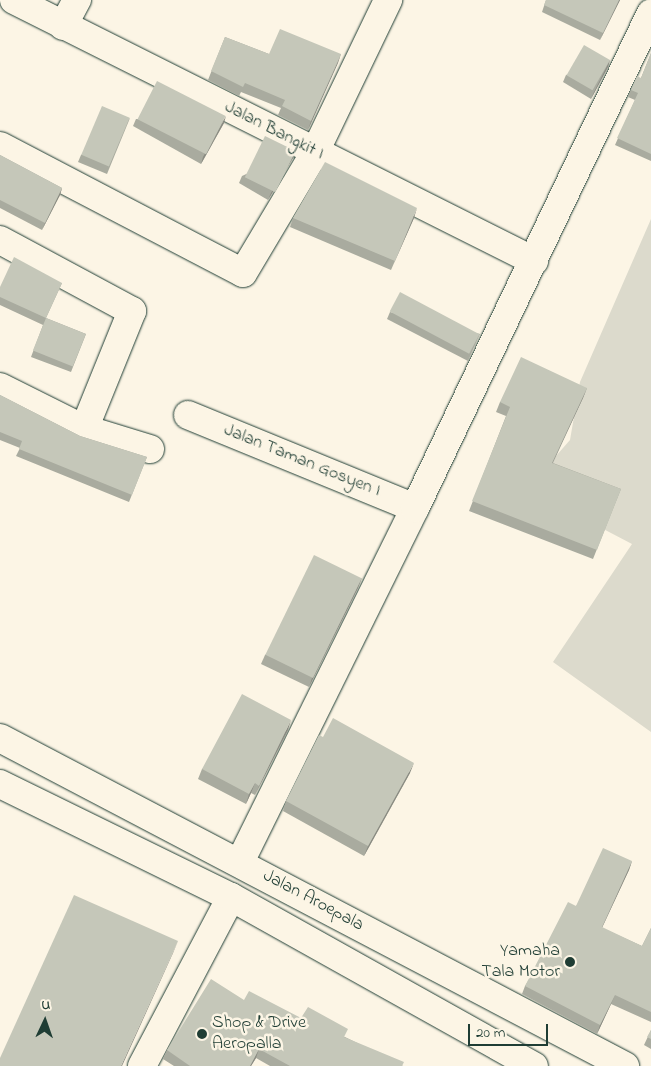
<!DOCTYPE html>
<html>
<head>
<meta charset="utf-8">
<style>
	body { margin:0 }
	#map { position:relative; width:651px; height:1066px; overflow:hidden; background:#fcf5e5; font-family:"Indie Flower",sans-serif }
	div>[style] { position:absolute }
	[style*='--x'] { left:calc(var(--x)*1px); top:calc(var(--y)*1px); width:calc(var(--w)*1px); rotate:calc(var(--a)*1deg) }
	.green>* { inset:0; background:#dcdacc }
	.roads { filter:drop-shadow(0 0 1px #1f3d34) drop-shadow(0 0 1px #1f3d34) }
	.minor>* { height:28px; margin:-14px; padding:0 14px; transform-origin:14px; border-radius:14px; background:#fcf5e5 }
	.major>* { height:28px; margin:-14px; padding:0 14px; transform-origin:14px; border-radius:14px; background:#fcf5e5 }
	.wall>* { inset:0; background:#a9ab9f }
	.shaded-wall>* { inset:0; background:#8a8b82 }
	.building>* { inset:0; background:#c5c7b9; transform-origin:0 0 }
	.dots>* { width:14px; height:14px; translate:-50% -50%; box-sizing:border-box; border:2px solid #fcf5e5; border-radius:50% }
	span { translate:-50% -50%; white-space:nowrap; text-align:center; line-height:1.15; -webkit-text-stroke:5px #fcf5e5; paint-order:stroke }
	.street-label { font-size:18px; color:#1f3d34 }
	.poi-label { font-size:18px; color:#1f3d34 }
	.right { translate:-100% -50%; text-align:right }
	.left { translate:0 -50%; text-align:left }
	.north { position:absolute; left:20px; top:996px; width:50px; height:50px; -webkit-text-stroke:4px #fcf5e5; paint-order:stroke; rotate:3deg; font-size:14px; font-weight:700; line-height:20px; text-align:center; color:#1f3d34 }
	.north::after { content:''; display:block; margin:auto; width:18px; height:22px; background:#1f3d34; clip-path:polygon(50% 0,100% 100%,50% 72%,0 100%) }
	.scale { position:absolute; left:468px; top:1024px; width:80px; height:22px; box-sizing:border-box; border:2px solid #1f3d34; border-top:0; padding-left:6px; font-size:15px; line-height:18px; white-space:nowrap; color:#1f3d34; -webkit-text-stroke:4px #fcf5e5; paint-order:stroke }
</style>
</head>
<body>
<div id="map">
	<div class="green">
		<div style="clip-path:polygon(651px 219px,651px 732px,553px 662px,632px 544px,527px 489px,570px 440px,580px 382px)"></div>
	</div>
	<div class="roads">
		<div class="minor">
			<div style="--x:14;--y:0;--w:582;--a:26.65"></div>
			<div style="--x:63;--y:26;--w:30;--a:-62"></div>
			<div style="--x:0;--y:146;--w:274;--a:27.6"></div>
			<div style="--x:243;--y:273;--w:141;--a:-59.2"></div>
			<div style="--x:315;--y:152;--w:169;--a:-64.3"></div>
			<div style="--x:0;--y:240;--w:150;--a:28.3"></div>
			<div style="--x:132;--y:311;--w:127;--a:112.1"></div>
			<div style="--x:0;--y:387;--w:94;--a:26.6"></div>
			<div style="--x:84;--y:429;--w:69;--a:16.9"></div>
			<div style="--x:188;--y:415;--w:245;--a:22.3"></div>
			<div style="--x:240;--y:862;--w:395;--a:-63.7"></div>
			<div style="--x:415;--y:508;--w:548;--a:-64.51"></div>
			<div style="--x:142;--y:1066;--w:191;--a:-62.2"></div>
		</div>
		<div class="major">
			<div style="--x:0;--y:738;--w:706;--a:27.69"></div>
			<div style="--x:0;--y:784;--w:257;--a:26.1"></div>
			<div style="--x:231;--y:897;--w:347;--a:29.2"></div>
		</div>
	</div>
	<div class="wall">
		<div style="clip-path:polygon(546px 0,620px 0,600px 40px,542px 12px)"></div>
		<div style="clip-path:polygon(225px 37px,269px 54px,341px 54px,308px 130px,278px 115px,281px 108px,241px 92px,239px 96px,208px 80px)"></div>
		<div style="clip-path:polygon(651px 53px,651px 161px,615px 145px,635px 100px,628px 97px,631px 90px,641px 78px)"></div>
		<div style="clip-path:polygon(610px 60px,608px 67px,591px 99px,563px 82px,566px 75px)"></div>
		<div style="clip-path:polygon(130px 118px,107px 174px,78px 162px,81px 155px)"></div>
		<div style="clip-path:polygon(136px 119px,224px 123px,201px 164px,133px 126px)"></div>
		<div style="clip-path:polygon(296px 151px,293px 158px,268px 200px,239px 183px,242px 176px)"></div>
		<div style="clip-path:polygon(0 155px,62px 188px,60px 195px,42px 230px,0 208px)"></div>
		<div style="clip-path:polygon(293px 218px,414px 218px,391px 270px,290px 227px)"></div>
		<div style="clip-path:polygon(62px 283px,46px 318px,86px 334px,71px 372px,31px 357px,43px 325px,0 305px,0 287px)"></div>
		<div style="clip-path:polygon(390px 312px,480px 334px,468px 361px,387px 319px)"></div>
		<div style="clip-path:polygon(587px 388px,583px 398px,553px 463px,621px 489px,593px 559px,469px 511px,506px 416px,496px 412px,500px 402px)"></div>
		<div style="clip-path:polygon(0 395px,80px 436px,147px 457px,129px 502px,16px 456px,20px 448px,0 440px)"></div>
		<div style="clip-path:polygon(362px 578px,358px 588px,309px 687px,261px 664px,265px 655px)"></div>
		<div style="clip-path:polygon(288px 730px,255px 795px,251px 793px,246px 804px,198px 779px,202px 769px)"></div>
		<div style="clip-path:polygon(323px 737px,410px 773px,364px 856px,283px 811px,286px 801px)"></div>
		<div style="clip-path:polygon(632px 861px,629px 870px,602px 928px,642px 946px,651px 928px,651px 1022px,611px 1004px,597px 1034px,522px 994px,525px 986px,576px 906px)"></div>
		<div style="clip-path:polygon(244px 1000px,301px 1018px,345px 1037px,403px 1066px,270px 1066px,256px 1058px,251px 1066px,174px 1066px,163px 1059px,167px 1050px)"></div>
		<div style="clip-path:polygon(651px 1030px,651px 1049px,644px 1045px)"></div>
	</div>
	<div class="shaded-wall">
		<div style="clip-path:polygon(619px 0,620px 0,600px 40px,603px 33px)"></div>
		<div style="clip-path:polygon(341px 54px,338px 63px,308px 130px,311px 121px)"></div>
		<div style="clip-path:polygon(610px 60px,608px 67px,591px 99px,594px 92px)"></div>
		<div style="clip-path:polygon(226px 116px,224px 123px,201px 164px,203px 157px)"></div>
		<div style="clip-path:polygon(296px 151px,293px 158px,268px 200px,271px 193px)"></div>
		<div style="clip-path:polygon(62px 188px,60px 195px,42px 230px,45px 223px)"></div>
		<div style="clip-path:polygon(417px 208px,414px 218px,391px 270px,395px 261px)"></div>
		<div style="clip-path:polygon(587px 388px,583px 398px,548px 472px,552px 463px)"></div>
		<div style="clip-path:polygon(362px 578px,358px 588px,309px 687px,312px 678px)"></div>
		<div style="clip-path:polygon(291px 720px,288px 730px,255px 795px,259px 786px)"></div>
		<div style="clip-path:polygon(414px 763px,410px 773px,364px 856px,368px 846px)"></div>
		<div style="clip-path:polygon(255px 783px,251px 793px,246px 804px,249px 794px)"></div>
		<div style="clip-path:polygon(632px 861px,629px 870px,598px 936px,602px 927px)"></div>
		<div style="clip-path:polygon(178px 941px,173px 953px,122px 1066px,121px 1066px)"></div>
		<div style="clip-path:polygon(615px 995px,611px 1004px,597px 1034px,600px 1025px)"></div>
		<div style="clip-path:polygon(259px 1049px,256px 1058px,251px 1066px,250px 1066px)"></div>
	</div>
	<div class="building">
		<div style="clip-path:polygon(546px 0,619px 0,603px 33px,544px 5px)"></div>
		<div style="clip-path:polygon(280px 29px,341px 54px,311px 121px,282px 106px,285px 100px,245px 83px,243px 87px,211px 71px,225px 37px,269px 54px)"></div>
		<div style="left:584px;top:45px;width:30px;height:35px;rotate:30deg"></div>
		<div style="clip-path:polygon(651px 53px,651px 154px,617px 138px,638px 93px,631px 90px,637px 76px,641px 78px)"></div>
		<div style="left:157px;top:81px;width:77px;height:43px;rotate:27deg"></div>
		<div style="left:102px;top:106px;width:30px;height:53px;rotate:23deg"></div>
		<div style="left:265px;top:136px;width:34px;height:46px;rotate:26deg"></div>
		<div style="clip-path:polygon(0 155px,62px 188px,45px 223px,0 200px)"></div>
		<div style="clip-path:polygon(325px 162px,417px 208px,395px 261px,293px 218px)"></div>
		<div style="clip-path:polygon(14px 257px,62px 283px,46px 318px,0 297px,0 287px)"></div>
		<div style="left:400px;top:292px;width:90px;height:22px;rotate:28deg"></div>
		<div style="left:46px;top:318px;width:43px;height:35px;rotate:22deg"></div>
		<div style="clip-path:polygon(521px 357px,587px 388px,552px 463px,621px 489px,597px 550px,472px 501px,510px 407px,500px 402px)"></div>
		<div style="clip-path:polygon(0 395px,80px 436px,147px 457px,132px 495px,19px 449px,22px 441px,0 432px)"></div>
		<div style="left:314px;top:555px;width:53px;height:111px;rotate:26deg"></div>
		<div style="clip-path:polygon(242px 694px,291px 720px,259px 786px,255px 783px,249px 794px,202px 769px)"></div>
		<div style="clip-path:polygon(333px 718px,414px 763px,368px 846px,286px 801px,319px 735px,323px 737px)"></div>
		<div style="clip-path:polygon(603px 848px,632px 861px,602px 927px,642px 946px,651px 928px,651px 1012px,615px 995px,600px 1025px,525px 986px,568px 902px,576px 906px)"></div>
		<div style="clip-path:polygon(74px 895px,178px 941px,121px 1066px,0 1066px,0 1058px)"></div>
		<div style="clip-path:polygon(211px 979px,244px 1000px,249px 991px,301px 1018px,308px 1007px,348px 1029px,344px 1037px,404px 1062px,402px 1066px,290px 1066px,259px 1049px,250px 1066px,190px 1066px,167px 1050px)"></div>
		<div style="clip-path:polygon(651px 1030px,651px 1039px,647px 1037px)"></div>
	</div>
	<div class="dots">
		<div style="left:570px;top:962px;background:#1f3d34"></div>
		<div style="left:202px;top:1034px;background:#1f3d34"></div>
	</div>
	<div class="street-label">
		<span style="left:274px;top:131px;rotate:27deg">Jalan Bangkit I</span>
		<span style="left:302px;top:461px;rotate:22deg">Jalan Taman Gosyen I</span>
		<span style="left:313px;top:901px;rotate:28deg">Jalan Aroepala</span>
	</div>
	<div class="poi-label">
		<span class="right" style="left:560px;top:962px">Yamaha<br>Tala Motor</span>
		<span class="left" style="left:212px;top:1034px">Shop &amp; Drive<br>Aeropalla</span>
	</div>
	<div class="north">U</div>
	<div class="scale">20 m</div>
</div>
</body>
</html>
